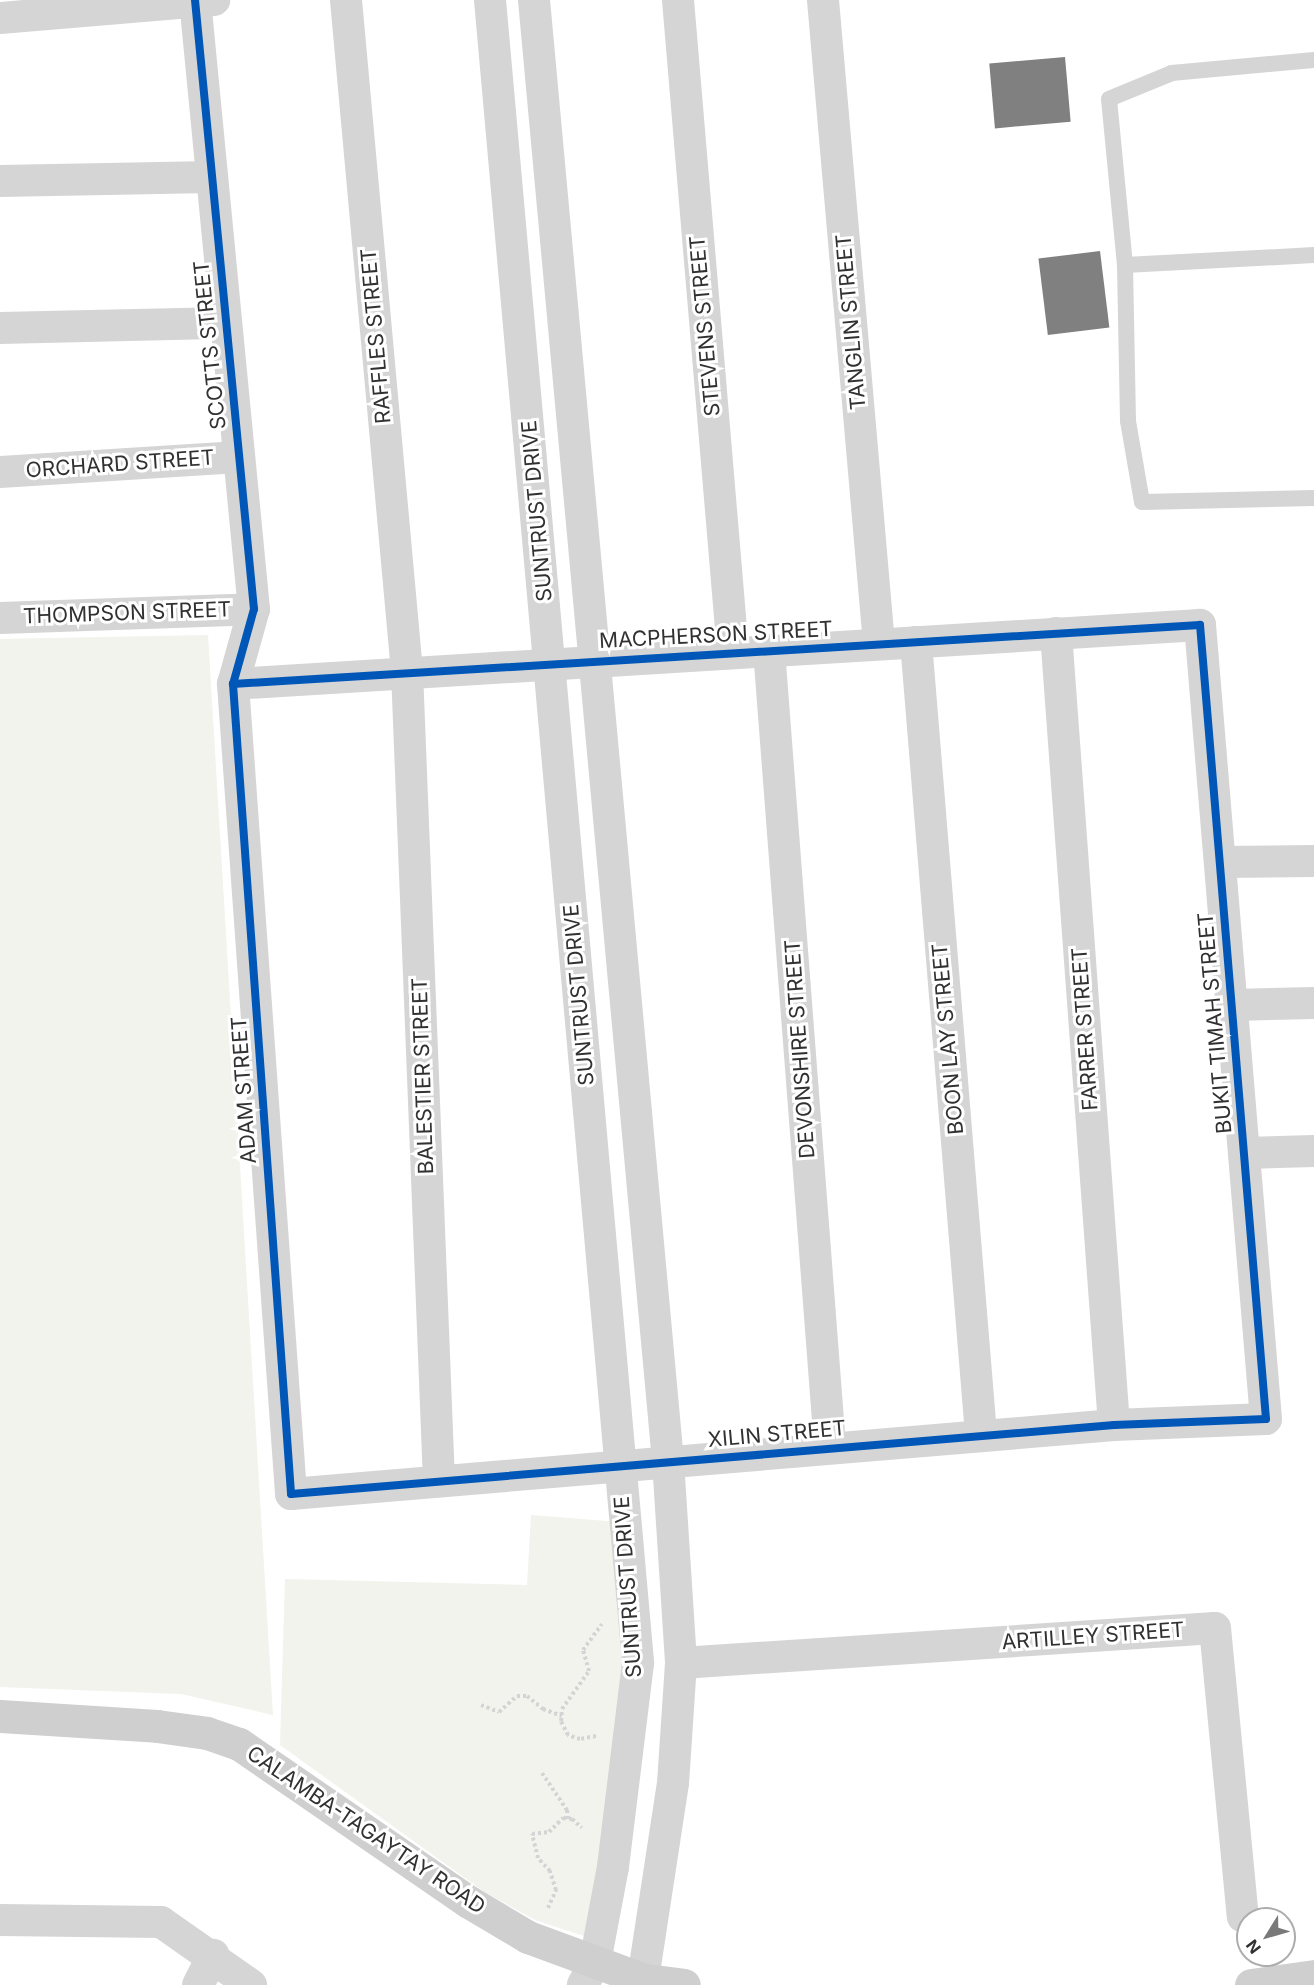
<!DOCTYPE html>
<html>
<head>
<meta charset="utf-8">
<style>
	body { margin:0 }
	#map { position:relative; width:1314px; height:1985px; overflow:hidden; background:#fff; font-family:Inter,sans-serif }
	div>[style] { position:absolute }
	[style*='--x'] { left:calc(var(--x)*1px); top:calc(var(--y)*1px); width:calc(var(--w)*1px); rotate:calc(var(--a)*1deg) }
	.green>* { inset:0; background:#f1f3ec }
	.building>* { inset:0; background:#808080; transform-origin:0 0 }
	.path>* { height:4px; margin-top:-2px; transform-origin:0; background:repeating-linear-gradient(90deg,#d4d4d4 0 3px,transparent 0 6px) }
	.lane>* { height:16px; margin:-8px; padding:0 8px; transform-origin:8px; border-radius:8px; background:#d5d5d5 }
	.street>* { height:32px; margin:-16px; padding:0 16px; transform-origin:16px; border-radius:16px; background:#d5d5d5 }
	.secondary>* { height:33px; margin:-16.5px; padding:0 16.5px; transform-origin:16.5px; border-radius:16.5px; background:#cfcfcf }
	.cycleway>* { height:8px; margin:-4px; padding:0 4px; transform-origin:4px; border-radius:4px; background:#0057b8 }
	span { translate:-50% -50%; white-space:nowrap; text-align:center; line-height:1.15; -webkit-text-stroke:6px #fff; paint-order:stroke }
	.street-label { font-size:21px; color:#313131 }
	.north { position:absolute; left:1236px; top:1907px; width:60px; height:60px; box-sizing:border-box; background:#fff; border:2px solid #adadad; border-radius:50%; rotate:233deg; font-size:16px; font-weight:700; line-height:24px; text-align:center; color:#313131 }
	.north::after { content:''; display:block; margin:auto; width:21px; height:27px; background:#797979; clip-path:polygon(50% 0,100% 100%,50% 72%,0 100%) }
</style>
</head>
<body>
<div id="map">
	<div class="green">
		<div style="clip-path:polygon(208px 635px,273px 1715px,181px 1694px,0 1687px,0 639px)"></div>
		<div style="clip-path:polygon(531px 1515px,619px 1522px,627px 1667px,602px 1858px,584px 1936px,535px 1920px,483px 1891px,280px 1745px,285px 1579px,527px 1585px)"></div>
	</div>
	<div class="building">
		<div style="left:1065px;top:57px;width:65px;height:76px;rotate:85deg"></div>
		<div style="left:1100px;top:251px;width:77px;height:62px;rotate:83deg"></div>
	</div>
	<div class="path">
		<div style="--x:481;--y:1705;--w:19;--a:21"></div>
		<div style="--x:499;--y:1712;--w:24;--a:-42"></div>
		<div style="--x:517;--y:1696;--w:10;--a:0"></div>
		<div style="--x:527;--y:1696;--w:21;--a:39"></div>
		<div style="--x:543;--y:1709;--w:20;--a:20"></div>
		<div style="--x:596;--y:1736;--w:16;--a:169"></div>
		<div style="--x:580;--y:1739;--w:13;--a:-162"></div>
		<div style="--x:568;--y:1735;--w:16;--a:-117"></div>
		<div style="--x:561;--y:1721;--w:12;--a:-85"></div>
		<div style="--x:562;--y:1709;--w:47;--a:-54.6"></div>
		<div style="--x:589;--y:1671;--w:22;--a:-106"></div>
		<div style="--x:583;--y:1650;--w:32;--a:-54"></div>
		<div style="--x:542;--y:1773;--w:45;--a:56"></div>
		<div style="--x:567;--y:1810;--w:9;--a:84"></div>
		<div style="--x:548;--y:1908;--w:20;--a:-66"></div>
		<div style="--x:556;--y:1890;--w:20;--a:-108"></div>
		<div style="--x:550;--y:1871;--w:18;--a:-133"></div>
		<div style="--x:538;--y:1858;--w:25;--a:-104"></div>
		<div style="--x:532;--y:1834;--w:17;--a:-7"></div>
		<div style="--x:549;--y:1832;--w:20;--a:-45"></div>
		<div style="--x:563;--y:1818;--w:9;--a:6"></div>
		<div style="--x:572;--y:1819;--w:13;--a:42"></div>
	</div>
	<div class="lane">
		<div style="--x:1314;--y:60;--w:143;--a:174.8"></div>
		<div style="--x:1172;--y:73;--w:68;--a:157.6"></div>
		<div style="--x:1109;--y:99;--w:167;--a:84.5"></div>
		<div style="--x:1125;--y:265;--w:156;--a:88.9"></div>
		<div style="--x:1128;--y:421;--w:82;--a:80.2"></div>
		<div style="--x:1142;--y:502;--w:172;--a:-1.3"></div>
		<div style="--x:1125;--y:265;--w:189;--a:-3"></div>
	</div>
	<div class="street">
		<div style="--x:195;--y:0;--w:612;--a:84.47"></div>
		<div style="--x:254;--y:609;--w:78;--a:105.6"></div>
		<div style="--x:233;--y:684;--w:812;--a:85.9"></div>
		<div style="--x:291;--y:1494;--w:826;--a:-4.79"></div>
		<div style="--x:1114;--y:1425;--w:152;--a:-2.3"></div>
		<div style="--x:1266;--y:1419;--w:797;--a:-94.75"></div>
		<div style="--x:1200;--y:625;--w:969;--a:176.51"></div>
		<div style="--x:346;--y:0;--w:674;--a:84.81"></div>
		<div style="--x:407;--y:671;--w:811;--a:87.74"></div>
		<div style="--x:490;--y:0;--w:1670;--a:84.91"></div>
		<div style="--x:638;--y:1663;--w:206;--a:97"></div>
		<div style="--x:613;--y:1867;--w:97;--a:100.7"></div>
		<div style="--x:595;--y:1962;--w:26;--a:118"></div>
		<div style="--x:534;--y:0;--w:1467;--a:84.76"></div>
		<div style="--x:668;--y:1461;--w:202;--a:86.3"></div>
		<div style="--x:681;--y:1663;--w:120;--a:93.8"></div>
		<div style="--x:673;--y:1783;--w:204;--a:98.7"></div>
		<div style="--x:678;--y:0;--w:654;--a:85.18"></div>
		<div style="--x:823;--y:0;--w:646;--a:85.03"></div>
		<div style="--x:0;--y:18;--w:215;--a:-4.8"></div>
		<div style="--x:0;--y:181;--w:212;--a:-1.1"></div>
		<div style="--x:0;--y:328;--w:226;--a:-1.3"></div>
		<div style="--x:0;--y:472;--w:239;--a:-3.6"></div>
		<div style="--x:0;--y:618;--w:254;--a:-2"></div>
		<div style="--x:1056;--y:633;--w:794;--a:85.81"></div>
		<div style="--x:916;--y:642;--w:796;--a:85.31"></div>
		<div style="--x:769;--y:650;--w:799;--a:85.62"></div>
		<div style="--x:1220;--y:862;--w:94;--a:-0.6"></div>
		<div style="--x:1232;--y:1005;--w:82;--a:-1.4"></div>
		<div style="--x:1244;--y:1153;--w:70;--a:-1.6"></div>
		<div style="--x:681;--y:1663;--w:535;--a:-3.75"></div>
		<div style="--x:1215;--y:1628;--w:290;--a:84.5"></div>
		<div style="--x:0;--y:1920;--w:161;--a:0.7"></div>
		<div style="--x:161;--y:1922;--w:110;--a:35"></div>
		<div style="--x:198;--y:1985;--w:34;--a:-63"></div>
	</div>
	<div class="secondary">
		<div style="--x:0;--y:1716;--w:157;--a:3.6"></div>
		<div style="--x:157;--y:1726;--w:50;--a:8"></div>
		<div style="--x:207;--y:1733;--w:34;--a:19"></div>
		<div style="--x:239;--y:1744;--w:279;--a:34.5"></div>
		<div style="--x:469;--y:1902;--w:69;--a:30.7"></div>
		<div style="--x:528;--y:1937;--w:125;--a:20.2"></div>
		<div style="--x:645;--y:1980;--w:39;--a:7"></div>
		<div style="--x:1251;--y:1985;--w:64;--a:-8.1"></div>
	</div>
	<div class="cycleway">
		<div style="--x:195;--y:0;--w:612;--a:84.47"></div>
		<div style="--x:254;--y:609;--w:78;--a:105.6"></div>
		<div style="--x:233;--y:684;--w:812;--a:85.9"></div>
		<div style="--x:291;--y:1494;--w:826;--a:-4.79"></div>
		<div style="--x:1114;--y:1425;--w:152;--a:-2.3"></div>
		<div style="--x:1266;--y:1419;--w:797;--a:-94.75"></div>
		<div style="--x:1200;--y:625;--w:969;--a:176.51"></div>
	</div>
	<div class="street-label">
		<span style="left:851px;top:322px;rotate:-95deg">TANGLIN STREET</span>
		<span style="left:705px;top:326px;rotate:-95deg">STEVENS STREET</span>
		<span style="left:376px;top:336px;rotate:-95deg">RAFFLES STREET</span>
		<span style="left:210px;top:345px;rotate:-96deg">SCOTTS STREET</span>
		<span style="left:120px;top:464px;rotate:-4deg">ORCHARD STREET</span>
		<span style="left:537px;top:511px;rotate:-95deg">SUNTRUST DRIVE</span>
		<span style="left:127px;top:613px;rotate:-2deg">THOMPSON STREET</span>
		<span style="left:716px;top:635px;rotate:-3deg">MACPHERSON STREET</span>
		<span style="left:579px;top:995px;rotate:-95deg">SUNTRUST DRIVE</span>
		<span style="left:1215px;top:1023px;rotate:-95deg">BUKIT TIMAH STREET</span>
		<span style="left:1085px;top:1029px;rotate:-94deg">FARRER STREET</span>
		<span style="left:948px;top:1039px;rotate:-95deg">BOON LAY STREET</span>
		<span style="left:800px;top:1049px;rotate:-94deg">DEVONSHIRE STREET</span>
		<span style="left:423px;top:1076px;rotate:-92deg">BALESTIER STREET</span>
		<span style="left:244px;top:1090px;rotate:-94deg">ADAM STREET</span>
		<span style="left:777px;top:1434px;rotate:-5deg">XILIN STREET</span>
		<span style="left:628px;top:1587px;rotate:-94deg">SUNTRUST DRIVE</span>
		<span style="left:1093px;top:1636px;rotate:-4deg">ARTILLEY STREET</span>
		<span style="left:366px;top:1830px;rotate:34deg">CALAMBA-TAGAYTAY ROAD</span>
	</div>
	<div class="north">N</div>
</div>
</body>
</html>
